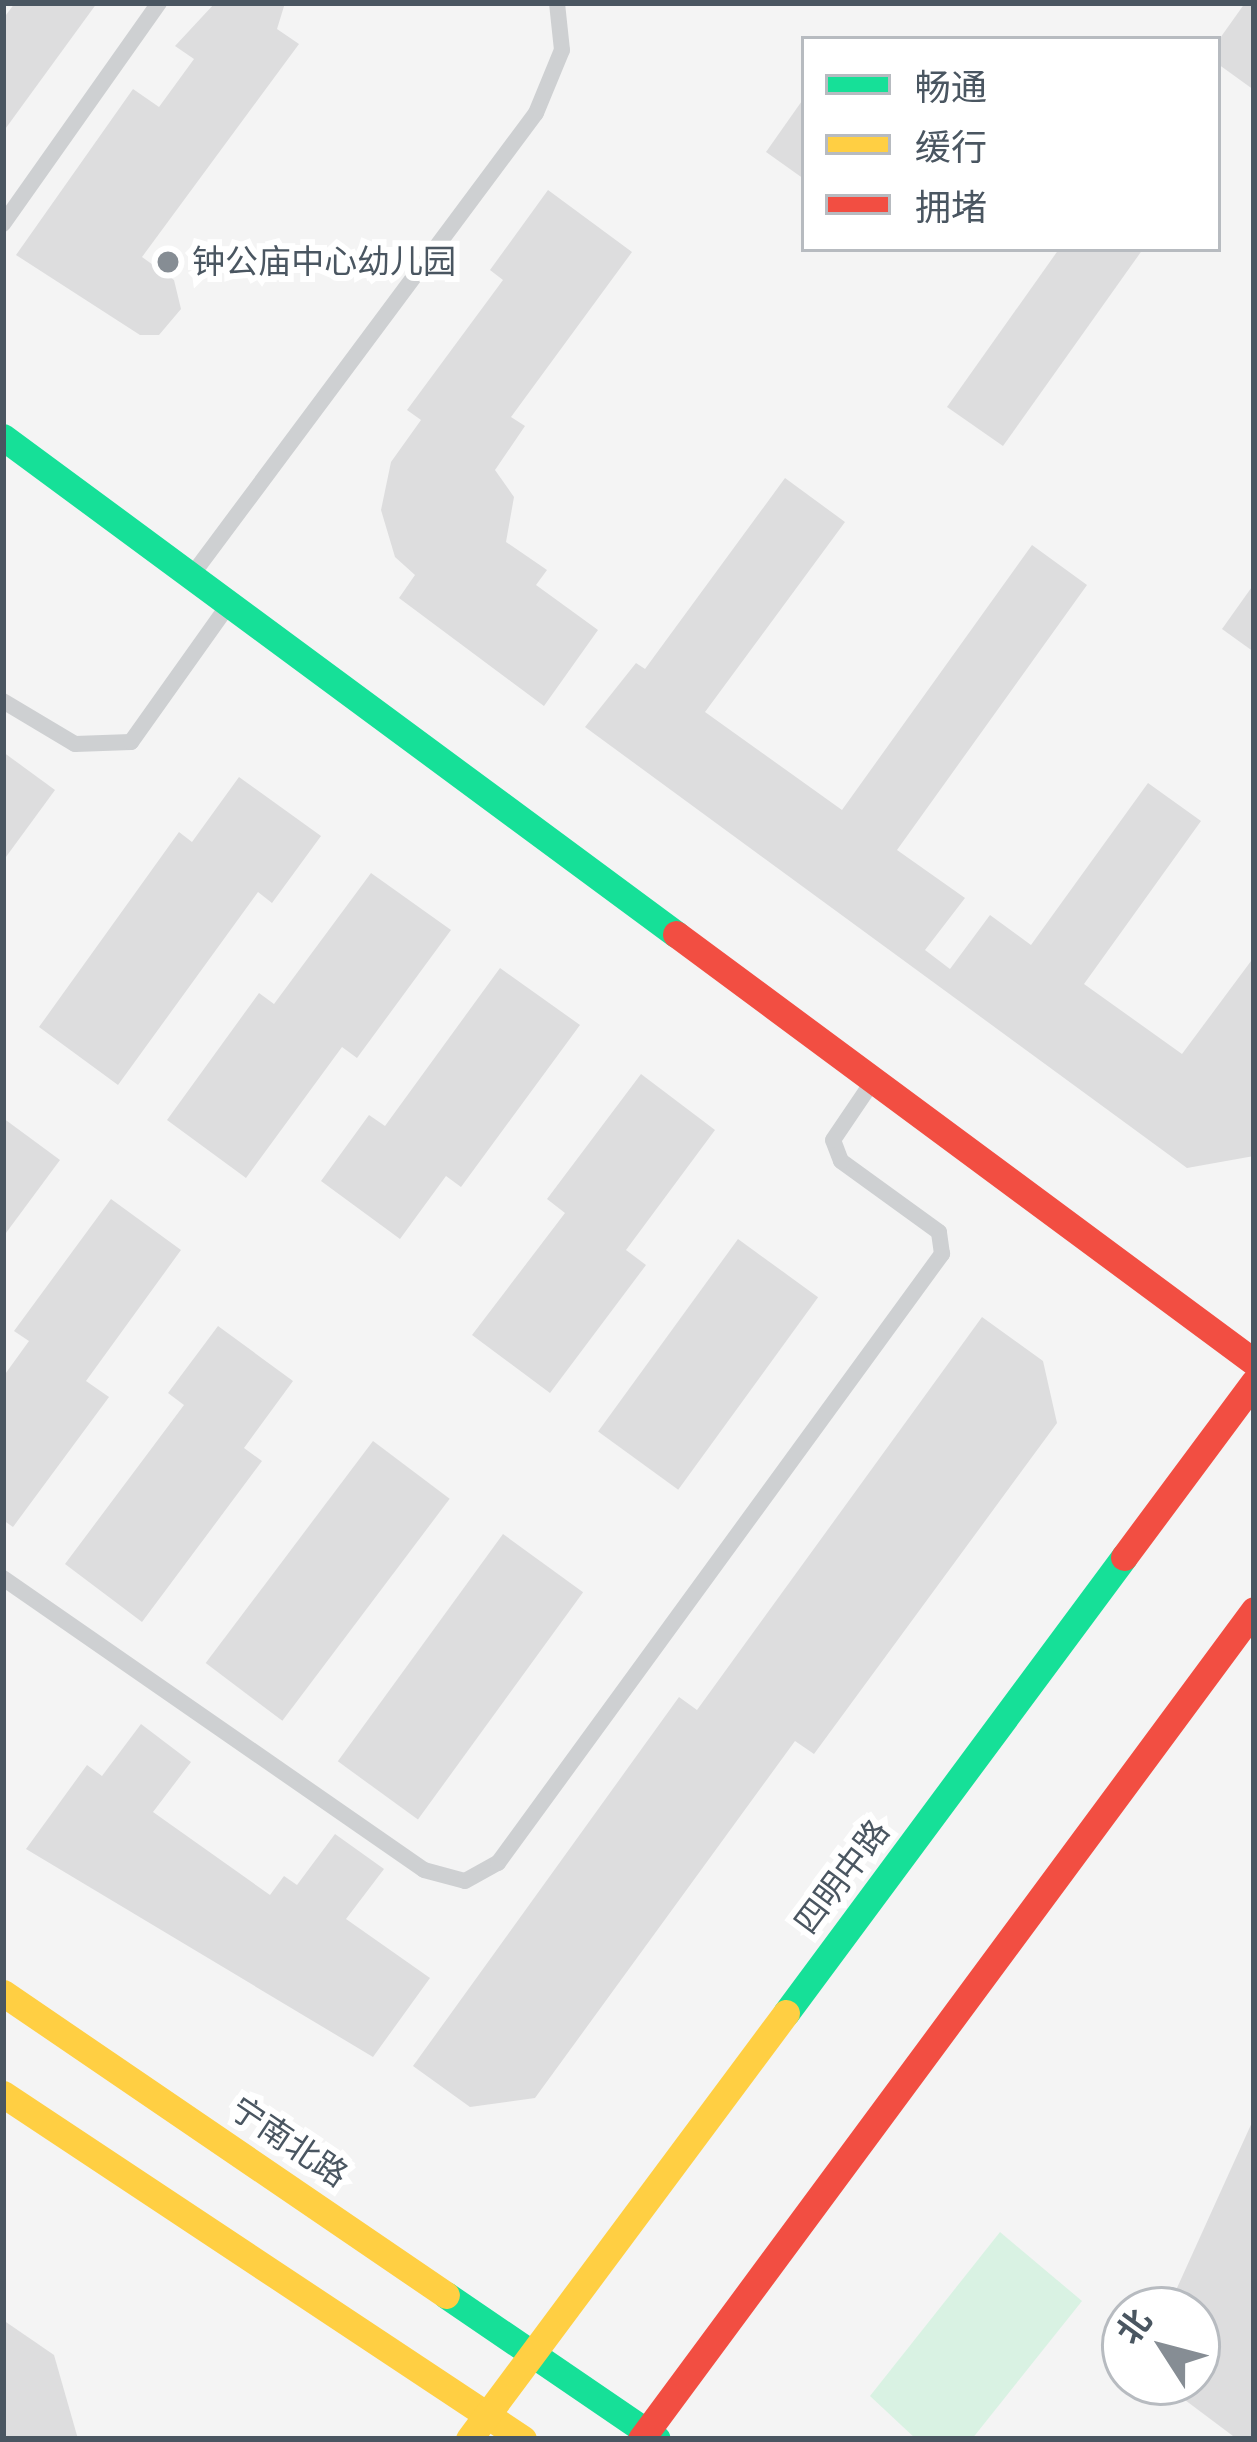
<!DOCTYPE html>
<html>
<head>
<meta charset="utf-8">
<style>
	body { margin:0 }
	#map { position:relative; width:1257px; height:2442px; overflow:hidden; background:#f4f4f4; font-family:Roboto,"Noto Sans SC",sans-serif }
	div>[style] { position:absolute }
	[style*='--x'] { left:calc(var(--x)*1px); top:calc(var(--y)*1px); width:calc(var(--w)*1px); rotate:calc(var(--a)*1deg) }
	.green>* { inset:0; background:#d9f2e3 }
	.building>* { inset:0; background:#ddddde; transform-origin:0 0 }
	.lane>* { height:16px; margin:-8px; padding:0 8px; transform-origin:8px; border-radius:8px; background:#ced0d2 }
	.fast>* { height:27px; margin:-13.5px; padding:0 13.5px; transform-origin:13.5px; border-radius:13.5px; background:#16e098 }
	.slow>* { height:27px; margin:-13.5px; padding:0 13.5px; transform-origin:13.5px; border-radius:13.5px; background:#ffcf43 }
	.jam>* { height:27px; margin:-13.5px; padding:0 13.5px; transform-origin:13.5px; border-radius:13.5px; background:#f24e42 }
	.dots>* { width:33px; height:33px; translate:-50% -50%; box-sizing:border-box; border:6px solid #fff; border-radius:50% }
	span { translate:-50% -50%; white-space:nowrap; text-align:center; line-height:1.15; -webkit-text-stroke:12px #fff; paint-order:stroke }
	.poi-label { font-size:33px; color:#4a5661 }
	.left { translate:0 -50%; text-align:left }
	.street-label { font-size:33px; color:#4a5661 }
	.frame { position:absolute; inset:0; border:6px solid #4a5661; pointer-events:none }
	.legend { position:absolute; left:801px; top:36px; width:420px; height:216px; box-sizing:border-box; background:#fff; border:3px solid #b7bbc0; margin:0; padding:15px 21px; list-style:none; font-size:36px; color:#4a5661 }
	.legend li { display:flex; align-items:center; gap:24px; height:60px }
	.legend b { width:60px; border:3px solid #b7bbc0 }
	.north { position:absolute; left:1101px; top:2286px; width:120px; height:120px; box-sizing:border-box; background:#fff; border:3px solid #b7bbc0; border-radius:50%; rotate:306deg; font-size:33px; font-weight:700; line-height:48px; text-align:center; color:#4a5661 }
	.north::after { content:''; display:block; margin:auto; width:42px; height:54px; background:#868d94; clip-path:polygon(50% 0,100% 100%,50% 72%,0 100%) }
</style>
</head>
<body>
<div id="map">
	<div class="green">
		<div style="clip-path:polygon(1000px 2232px,1082px 2301px,972px 2439px,916px 2439px,870px 2396px)"></div>
	</div>
	<div class="building">
		<div style="clip-path:polygon(15px 3px,97px 3px,3px 132px,3px 19px)"></div>
		<div style="clip-path:polygon(215px 3px,285px 3px,277px 29px,299px 44px,142px 257px,174px 280px,181px 309px,159px 335px,140px 335px,16px 255px,133px 89px,159px 107px,194px 59px,175px 46px)"></div>
		<div style="clip-path:polygon(1245px 3px,1254px 3px,1254px 90px,1218px 64px,1218px 41px)"></div>
		<div style="clip-path:polygon(804px 98px,804px 179px,766px 152px)"></div>
		<div style="clip-path:polygon(548px 190px,632px 252px,511px 417px,525px 426px,495px 470px,514px 497px,506px 542px,547px 570px,536px 585px,598px 630px,544px 706px,399px 598px,415px 575px,395px 557px,381px 510px,391px 462px,421px 420px,407px 410px,503px 280px,490px 270px)"></div>
		<div style="clip-path:polygon(1059px 249px,1143px 249px,1003px 446px,947px 407px)"></div>
		<div style="clip-path:polygon(785px 478px,845px 522px,705px 712px,842px 810px,1032px 545px,1087px 585px,897px 850px,965px 898px,925px 950px,950px 969px,990px 915px,1031px 945px,1148px 783px,1201px 821px,1084px 984px,1182px 1054px,1254px 957px,1254px 1156px,1187px 1168px,585px 727px,636px 663px,645px 669px)"></div>
		<div style="clip-path:polygon(1254px 584px,1254px 652px,1222px 629px)"></div>
		<div style="clip-path:polygon(3px 752px,55px 790px,3px 861px)"></div>
		<div style="clip-path:polygon(239px 777px,321px 836px,272px 903px,258px 892px,118px 1085px,39px 1027px,179px 832px,192px 842px)"></div>
		<div style="clip-path:polygon(371px 873px,451px 930px,357px 1058px,342px 1047px,246px 1178px,167px 1120px,259px 993px,274px 1004px)"></div>
		<div style="clip-path:polygon(500px 968px,580px 1025px,461px 1187px,446px 1176px,400px 1239px,321px 1181px,369px 1115px,385px 1126px)"></div>
		<div style="clip-path:polygon(641px 1074px,715px 1130px,626px 1250px,646px 1265px,550px 1393px,472px 1335px,565px 1213px,547px 1199px)"></div>
		<div style="clip-path:polygon(3px 1118px,60px 1160px,3px 1237px)"></div>
		<div style="clip-path:polygon(111px 1199px,181px 1250px,86px 1381px,109px 1397px,13px 1527px,3px 1520px,3px 1377px,29px 1341px,14px 1331px)"></div>
		<div style="left:738px;top:1239px;width:99px;height:238px;rotate:36deg"></div>
		<div style="clip-path:polygon(982px 1317px,1043px 1361px,1057px 1423px,814px 1754px,795px 1741px,535px 2098px,470px 2107px,413px 2066px,679px 1697px,697px 1710px)"></div>
		<div style="clip-path:polygon(218px 1326px,293px 1381px,244px 1448px,262px 1461px,142px 1622px,65px 1564px,184px 1405px,168px 1393px)"></div>
		<div style="left:373px;top:1441px;width:96px;height:278px;rotate:37deg"></div>
		<div style="left:503px;top:1534px;width:99px;height:281px;rotate:36deg"></div>
		<div style="clip-path:polygon(141px 1724px,191px 1762px,153px 1812px,270px 1895px,284px 1876px,297px 1885px,335px 1834px,384px 1869px,346px 1919px,430px 1978px,373px 2057px,26px 1849px,87px 1765px,102px 1776px)"></div>
		<div style="clip-path:polygon(1254px 2118px,1254px 2439px,1237px 2439px,1161px 2382px,1197px 2382px,1197px 2310px,1167px 2310px)"></div>
		<div style="clip-path:polygon(3px 2320px,54px 2355px,78px 2439px,3px 2439px)"></div>
	</div>
	<div class="lane">
		<div style="--x:3;--y:224;--w:271;--a:-54.8"></div>
		<div style="--x:192;--y:575;--w:576;--a:-53.33"></div>
		<div style="--x:536;--y:113;--w:68;--a:-67.6"></div>
		<div style="--x:562;--y:50;--w:47;--a:-96.1"></div>
		<div style="--x:3;--y:701;--w:84;--a:30.8"></div>
		<div style="--x:75;--y:744;--w:56;--a:-2"></div>
		<div style="--x:131;--y:742;--w:169;--a:-54.6"></div>
		<div style="--x:3;--y:1578;--w:512;--a:34.74"></div>
		<div style="--x:424;--y:1870;--w:42;--a:15"></div>
		<div style="--x:465;--y:1881;--w:38;--a:-29"></div>
		<div style="--x:498;--y:1863;--w:754;--a:-53.91"></div>
		<div style="--x:942;--y:1254;--w:22;--a:-98"></div>
		<div style="--x:939;--y:1232;--w:121;--a:-144.1"></div>
		<div style="--x:841;--y:1161;--w:22;--a:-111"></div>
		<div style="--x:833;--y:1140;--w:71;--a:-55.9"></div>
	</div>
	<div class="fast">
		<div style="--x:3;--y:437;--w:837;--a:36.45"></div>
		<div style="--x:786;--y:2013;--w:568;--a:-53.45"></div>
		<div style="--x:446;--y:2295;--w:255;--a:34.3"></div>
	</div>
	<div class="slow">
		<div style="--x:3;--y:1993;--w:536;--a:34.28"></div>
		<div style="--x:3;--y:2094;--w:624;--a:33.56"></div>
		<div style="--x:469;--y:2439;--w:531;--a:-53.35"></div>
	</div>
	<div class="jam">
		<div style="--x:676;--y:934;--w:719;--a:36.52"></div>
		<div style="--x:1124;--y:1557;--w:218;--a:-53.4"></div>
		<div style="--x:641;--y:2439;--w:1031;--a:-53.52"></div>
	</div>
	<div class="dots">
		<div style="left:168px;top:262px;background:#868d94"></div>
	</div>
	<div class="poi-label">
		<span class="left" style="left:192px;top:262px">钟公庙中心幼儿园</span>
	</div>
	<div class="street-label">
		<span style="left:842px;top:1877px;rotate:-53deg">四明中路</span>
		<span style="left:289px;top:2142px;rotate:34deg">宁南北路</span>
	</div>
	<div class="frame"></div>
	<ul class="legend">
	<li><b style="height:15px;background:#16e098"></b>畅通</li>
	<li><b style="height:15px;background:#ffcf43"></b>缓行</li>
	<li><b style="height:15px;background:#f24e42"></b>拥堵</li>
	</ul>
	<div class="north">北</div>
</div>
</body>
</html>
